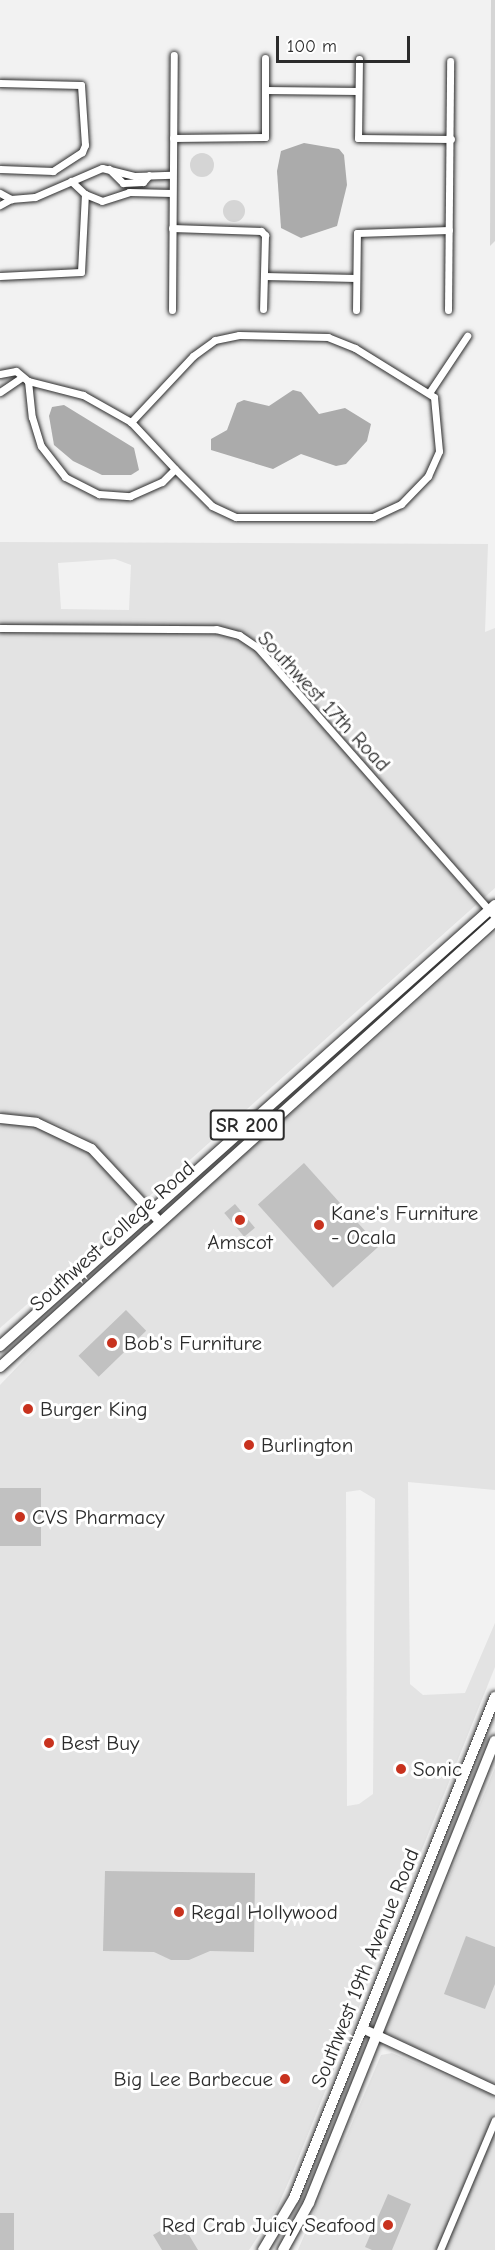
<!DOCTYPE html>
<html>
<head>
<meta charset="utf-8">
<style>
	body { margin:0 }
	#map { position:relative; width:495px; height:2250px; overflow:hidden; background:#f2f2f2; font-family:"Comic Neue",sans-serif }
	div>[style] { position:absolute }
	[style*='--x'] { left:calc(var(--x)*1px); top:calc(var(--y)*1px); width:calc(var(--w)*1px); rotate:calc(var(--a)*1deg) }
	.built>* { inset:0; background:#e3e3e3 }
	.green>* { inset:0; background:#d5d5d5 }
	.round { border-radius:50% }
	.water>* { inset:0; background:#ababab }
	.building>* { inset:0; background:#c1c1c1; transform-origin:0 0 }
	.roads { filter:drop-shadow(0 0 2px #2b2b2b) drop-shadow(0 0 2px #2b2b2b) }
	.minor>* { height:7px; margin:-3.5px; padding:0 3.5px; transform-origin:3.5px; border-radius:3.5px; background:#fff }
	.tertiary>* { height:9px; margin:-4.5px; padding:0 4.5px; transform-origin:4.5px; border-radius:4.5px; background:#fff }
	.secondary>* { height:10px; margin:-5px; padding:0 5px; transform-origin:5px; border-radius:5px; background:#fff }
	.primary>* { height:10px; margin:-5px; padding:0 5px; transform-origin:5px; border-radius:5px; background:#fff }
	.dots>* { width:16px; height:16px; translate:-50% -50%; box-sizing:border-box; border:3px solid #fff; border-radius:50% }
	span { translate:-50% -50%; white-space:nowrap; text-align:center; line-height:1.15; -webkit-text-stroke:6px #fff; paint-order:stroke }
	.shield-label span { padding:2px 4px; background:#fff; border:2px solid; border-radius:4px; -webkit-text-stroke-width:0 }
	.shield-label { font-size:20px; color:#2b2b2b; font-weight:700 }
	.street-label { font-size:21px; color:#2b2b2b }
	.poi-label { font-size:21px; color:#2b2b2b }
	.left { translate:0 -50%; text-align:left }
	.right { translate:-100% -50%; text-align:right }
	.scale { position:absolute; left:276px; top:36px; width:134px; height:27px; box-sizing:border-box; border:3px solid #2b2b2b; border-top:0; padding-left:8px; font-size:18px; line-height:21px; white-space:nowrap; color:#2b2b2b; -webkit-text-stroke:4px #fff; paint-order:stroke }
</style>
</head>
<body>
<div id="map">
	<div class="built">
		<div style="clip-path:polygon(evenodd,0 542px,488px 544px,485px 632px,495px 628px,495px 888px,146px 1199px,94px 1144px,68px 1128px,36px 1117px,0 1113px,0 542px,115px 559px,131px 565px,129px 610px,61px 609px,58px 563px,115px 559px)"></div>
		<div style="clip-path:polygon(evenodd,495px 932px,495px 1490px,408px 1482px,410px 1684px,423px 1695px,465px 1693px,495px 1623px,495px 1667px,292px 2174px,277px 2208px,249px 2250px,0 2250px,0 1385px,78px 1303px,495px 932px,360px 1490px,375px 1499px,373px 1794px,359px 1804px,347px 1806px,346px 1492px,360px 1490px)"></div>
		<div style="clip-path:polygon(0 1123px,35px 1127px,65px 1138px,88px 1152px,139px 1206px,0 1328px)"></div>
		<div style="clip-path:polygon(495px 1768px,495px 2084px,384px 2032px)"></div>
		<div style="clip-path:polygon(392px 2053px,495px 2096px,495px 2250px,298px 2250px,381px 2055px)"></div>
	</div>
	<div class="green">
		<div style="clip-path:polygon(491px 0,495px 0,495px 241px,490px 246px)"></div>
		<div class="round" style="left:190px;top:153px;width:24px;height:24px"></div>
		<div class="round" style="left:223px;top:200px;width:22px;height:22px"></div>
	</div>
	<div class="water">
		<div style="clip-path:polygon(304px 143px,339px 149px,344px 155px,347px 185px,337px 226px,301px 238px,281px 228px,277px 171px,281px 151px)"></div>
		<div style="clip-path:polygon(293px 390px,301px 392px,319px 414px,345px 408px,371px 424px,367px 441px,346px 464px,336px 466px,301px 454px,273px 469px,211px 450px,211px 439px,227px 430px,237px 403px,244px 400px,269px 406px)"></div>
		<div style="clip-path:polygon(64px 405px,134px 448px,139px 470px,131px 475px,102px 475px,73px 461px,54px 445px,49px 416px,52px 407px)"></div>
	</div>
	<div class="building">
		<div style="left:304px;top:1163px;width:112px;height:62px;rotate:48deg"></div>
		<div style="left:235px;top:1204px;width:31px;height:14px;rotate:50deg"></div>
		<div style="left:126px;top:1310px;width:29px;height:66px;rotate:46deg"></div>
		<div style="left:0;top:1488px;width:41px;height:58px"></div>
		<div style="clip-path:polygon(105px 1871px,255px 1873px,254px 1952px,210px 1951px,189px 1960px,171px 1960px,154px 1952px,103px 1951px)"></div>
		<div style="clip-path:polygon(466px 1936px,495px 1947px,495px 1984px,485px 2009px,444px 1994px)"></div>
		<div style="clip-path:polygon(388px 2194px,411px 2204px,392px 2250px,372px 2250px,365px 2247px)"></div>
		<div style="left:0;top:2213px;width:14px;height:37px"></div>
		<div style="clip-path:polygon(180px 2220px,198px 2250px,162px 2250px,153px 2235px)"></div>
	</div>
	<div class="roads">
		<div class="minor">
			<div style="--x:359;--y:59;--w:79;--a:90.7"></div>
			<div style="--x:358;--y:138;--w:93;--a:0.6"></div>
			<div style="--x:0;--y:83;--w:81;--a:1.4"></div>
			<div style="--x:81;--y:85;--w:60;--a:86.2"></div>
			<div style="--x:85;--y:145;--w:8;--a:113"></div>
			<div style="--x:82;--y:152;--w:35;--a:147"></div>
			<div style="--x:53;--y:171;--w:53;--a:-177.8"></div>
			<div style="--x:265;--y:90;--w:93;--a:0.6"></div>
			<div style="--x:173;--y:138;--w:92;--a:-0.6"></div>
			<div style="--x:265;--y:137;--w:79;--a:-90"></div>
			<div style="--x:109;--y:169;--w:20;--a:45"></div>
			<div style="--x:123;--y:183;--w:20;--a:-3"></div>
			<div style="--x:143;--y:182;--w:9;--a:-49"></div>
			<div style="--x:71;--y:181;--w:19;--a:43"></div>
			<div style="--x:85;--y:194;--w:18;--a:22"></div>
			<div style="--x:102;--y:201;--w:28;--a:-18"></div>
			<div style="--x:129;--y:192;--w:43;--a:1.3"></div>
			<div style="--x:0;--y:193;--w:13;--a:29"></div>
			<div style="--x:11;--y:199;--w:13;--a:151"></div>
			<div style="--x:11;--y:199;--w:24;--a:-5"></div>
			<div style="--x:35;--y:197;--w:73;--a:-23.4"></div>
			<div style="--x:102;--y:168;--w:34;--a:14"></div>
			<div style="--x:135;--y:176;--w:37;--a:-2"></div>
			<div style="--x:172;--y:228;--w:89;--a:1.9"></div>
			<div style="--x:261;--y:231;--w:6;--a:45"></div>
			<div style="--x:265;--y:235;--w:74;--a:91.5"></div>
			<div style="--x:0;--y:276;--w:81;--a:-2.8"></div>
			<div style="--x:81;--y:272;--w:78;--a:-87.1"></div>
			<div style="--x:264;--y:276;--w:92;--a:1.2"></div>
			<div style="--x:172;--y:310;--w:255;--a:-89.6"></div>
			<div style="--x:356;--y:310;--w:77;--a:-89.3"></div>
			<div style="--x:357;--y:233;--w:92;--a:-1.9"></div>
			<div style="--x:448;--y:310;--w:249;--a:-89.5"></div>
			<div style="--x:0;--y:374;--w:16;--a:-11"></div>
			<div style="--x:16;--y:371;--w:16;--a:40"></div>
			<div style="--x:28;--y:381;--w:36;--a:84"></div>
			<div style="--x:32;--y:417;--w:30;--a:73"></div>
			<div style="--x:41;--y:446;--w:39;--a:52"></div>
			<div style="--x:65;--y:477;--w:38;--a:27"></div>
			<div style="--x:99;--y:494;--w:31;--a:4"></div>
			<div style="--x:130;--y:496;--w:35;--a:-24"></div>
			<div style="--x:162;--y:482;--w:18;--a:-45"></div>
			<div style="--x:175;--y:469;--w:52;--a:45"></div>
			<div style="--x:212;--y:506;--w:26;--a:25"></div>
			<div style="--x:236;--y:517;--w:137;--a:0"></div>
			<div style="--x:373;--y:517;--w:31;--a:-25"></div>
			<div style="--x:401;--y:504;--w:39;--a:-46"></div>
			<div style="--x:428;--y:476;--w:27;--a:-66"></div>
			<div style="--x:439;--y:451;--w:54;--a:-95.3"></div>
			<div style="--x:434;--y:397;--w:93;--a:-148.2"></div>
			<div style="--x:355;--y:348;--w:29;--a:-158"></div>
			<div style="--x:328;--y:337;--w:89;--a:-178.7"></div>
			<div style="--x:239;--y:335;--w:25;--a:168"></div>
			<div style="--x:215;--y:340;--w:27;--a:144"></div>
			<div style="--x:193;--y:356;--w:91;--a:133.2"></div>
			<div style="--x:131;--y:422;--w:55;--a:-150.6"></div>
			<div style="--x:83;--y:395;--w:57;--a:-165.7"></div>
			<div style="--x:0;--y:392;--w:27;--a:-34"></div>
			<div style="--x:429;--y:393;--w:69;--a:-56.3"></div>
			<div style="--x:131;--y:422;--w:64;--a:46.9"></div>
			<div style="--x:0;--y:628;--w:216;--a:0.3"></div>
			<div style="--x:216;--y:629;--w:24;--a:15"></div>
			<div style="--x:239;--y:635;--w:23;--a:34"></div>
			<div style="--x:258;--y:648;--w:359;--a:48.6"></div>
			<div style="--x:440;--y:2250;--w:141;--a:-67.1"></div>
		</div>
		<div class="tertiary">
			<div style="--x:0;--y:1118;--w:36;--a:6"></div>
			<div style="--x:36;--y:1122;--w:61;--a:25.3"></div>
			<div style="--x:91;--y:1148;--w:100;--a:47"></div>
			<div style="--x:362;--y:2028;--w:147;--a:25"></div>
		</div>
		<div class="secondary">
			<div style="--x:263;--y:2250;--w:61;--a:-59.2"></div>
			<div style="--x:294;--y:2198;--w:540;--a:-68.14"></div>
			<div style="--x:283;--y:2250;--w:54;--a:-61"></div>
			<div style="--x:309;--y:2203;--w:498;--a:-68.1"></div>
		</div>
		<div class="primary">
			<div style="--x:0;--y:1346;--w:663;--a:-41.7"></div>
			<div style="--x:0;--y:1367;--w:666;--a:-42.02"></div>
		</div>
	</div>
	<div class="dots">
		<div style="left:240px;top:1220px;background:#c8321e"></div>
		<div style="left:319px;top:1225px;background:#c8321e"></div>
		<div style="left:112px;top:1343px;background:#c8321e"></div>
		<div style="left:28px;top:1409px;background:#c8321e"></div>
		<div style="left:249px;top:1445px;background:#c8321e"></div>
		<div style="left:20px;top:1517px;background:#c8321e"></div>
		<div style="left:49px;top:1743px;background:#c8321e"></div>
		<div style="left:401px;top:1769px;background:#c8321e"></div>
		<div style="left:179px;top:1912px;background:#c8321e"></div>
		<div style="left:285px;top:2079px;background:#c8321e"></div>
		<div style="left:388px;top:2225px;background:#c8321e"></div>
	</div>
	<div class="shield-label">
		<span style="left:247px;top:1125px">SR 200</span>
	</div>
	<div class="street-label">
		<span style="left:324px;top:701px;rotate:47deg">Southwest 17th Road</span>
		<span style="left:112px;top:1236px;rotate:-42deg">Southwest College Road</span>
		<span style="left:365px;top:1968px;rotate:-68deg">Southwest 19th Avenue Road</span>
	</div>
	<div class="poi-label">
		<span class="left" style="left:331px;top:1225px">Kane's Furniture<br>- Ocala</span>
		<span style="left:240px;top:1242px">Amscot</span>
		<span class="left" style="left:124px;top:1343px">Bob's Furniture</span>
		<span class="left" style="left:40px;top:1409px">Burger King</span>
		<span class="left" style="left:261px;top:1445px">Burlington</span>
		<span class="left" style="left:32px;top:1517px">CVS Pharmacy</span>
		<span class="left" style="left:61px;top:1743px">Best Buy</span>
		<span class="left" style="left:413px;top:1769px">Sonic</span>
		<span class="left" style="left:191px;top:1912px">Regal Hollywood</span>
		<span class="right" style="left:273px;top:2079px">Big Lee Barbecue</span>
		<span class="right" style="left:376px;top:2225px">Red Crab Juicy Seafood</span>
	</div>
	<div class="scale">100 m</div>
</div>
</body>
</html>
